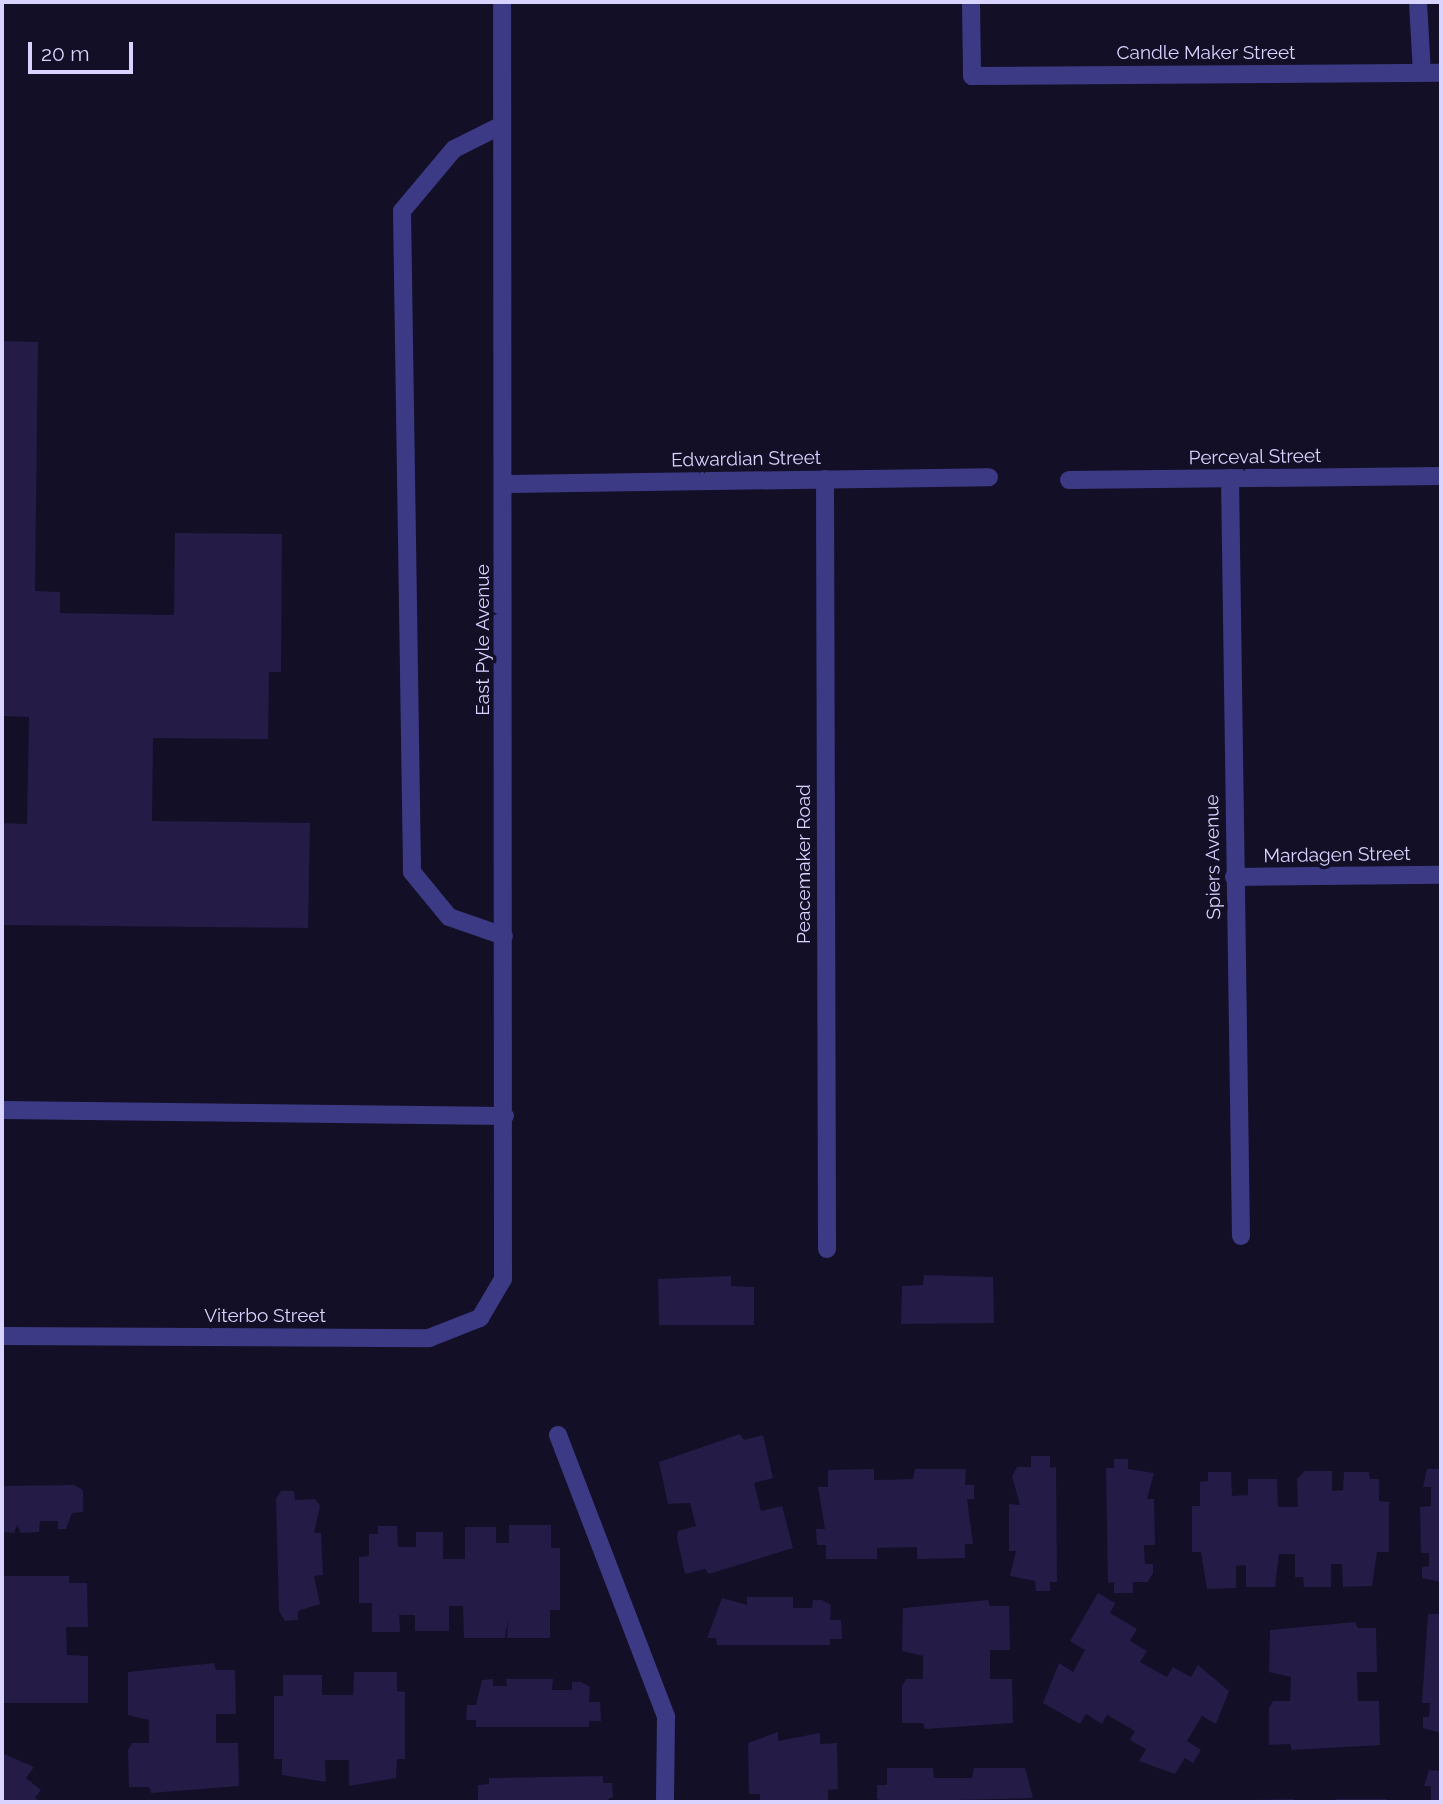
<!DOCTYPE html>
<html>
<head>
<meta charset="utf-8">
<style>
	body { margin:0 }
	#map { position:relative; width:1443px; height:1804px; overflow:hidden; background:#130f26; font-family:Raleway,sans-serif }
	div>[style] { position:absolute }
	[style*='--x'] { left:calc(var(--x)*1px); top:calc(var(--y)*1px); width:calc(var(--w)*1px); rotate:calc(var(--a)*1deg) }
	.building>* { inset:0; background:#241b47; transform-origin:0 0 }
	.minor>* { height:18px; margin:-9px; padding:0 9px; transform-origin:9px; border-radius:9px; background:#3d3a85 }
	span { translate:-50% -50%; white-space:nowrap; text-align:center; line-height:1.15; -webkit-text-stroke:7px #130f26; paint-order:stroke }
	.street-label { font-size:19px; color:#d9d4ff }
	.frame { position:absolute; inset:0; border:4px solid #d9d4ff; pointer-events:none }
	.scale { position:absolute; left:28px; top:42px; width:105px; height:32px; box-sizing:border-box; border:4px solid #d9d4ff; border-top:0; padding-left:9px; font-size:21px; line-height:24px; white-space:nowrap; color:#d9d4ff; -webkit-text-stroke:5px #130f26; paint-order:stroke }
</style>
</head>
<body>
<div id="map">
	<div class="building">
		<div style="clip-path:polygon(2px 341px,38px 342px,35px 591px,60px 592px,60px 613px,174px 615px,175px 533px,282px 534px,281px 672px,269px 672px,268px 739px,153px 738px,152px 821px,310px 823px,308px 928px,2px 925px,2px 823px,27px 824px,29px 717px,2px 716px)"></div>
		<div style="clip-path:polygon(924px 1275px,993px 1277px,994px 1323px,901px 1324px,902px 1286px,923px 1285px)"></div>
		<div style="clip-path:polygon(731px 1276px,731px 1286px,754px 1287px,754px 1325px,659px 1325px,658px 1279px)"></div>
		<div style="clip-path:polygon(740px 1434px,744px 1440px,763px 1435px,773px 1478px,754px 1483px,761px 1511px,782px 1506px,793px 1548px,709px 1574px,705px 1569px,685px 1574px,677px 1538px,678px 1531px,696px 1526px,690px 1503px,668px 1504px,659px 1462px)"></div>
		<div style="clip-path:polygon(1031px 1456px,1050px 1456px,1050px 1468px,1056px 1467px,1057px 1582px,1050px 1582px,1050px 1591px,1036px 1591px,1035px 1581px,1010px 1576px,1016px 1551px,1009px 1551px,1009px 1504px,1020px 1505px,1012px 1476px,1017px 1467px,1031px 1467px)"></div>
		<div style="clip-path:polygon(1114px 1459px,1128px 1459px,1128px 1469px,1154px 1473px,1147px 1499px,1154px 1499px,1155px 1545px,1144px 1545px,1145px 1564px,1153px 1564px,1153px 1573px,1148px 1582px,1133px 1582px,1133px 1593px,1114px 1593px,1114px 1582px,1108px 1583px,1106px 1468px,1114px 1468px)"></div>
		<div style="clip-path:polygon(874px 1469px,874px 1480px,913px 1479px,915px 1469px,966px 1469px,965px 1485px,974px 1485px,974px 1499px,967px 1499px,973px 1544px,965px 1544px,965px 1558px,917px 1559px,917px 1547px,877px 1548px,877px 1559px,826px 1559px,826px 1545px,817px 1545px,816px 1529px,825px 1529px,818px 1487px,828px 1487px,828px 1470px)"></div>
		<div style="clip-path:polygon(1427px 1469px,1441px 1469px,1441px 1582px,1422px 1578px,1422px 1567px,1429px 1566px,1429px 1553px,1421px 1553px,1420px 1507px,1431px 1506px,1431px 1487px,1423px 1487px)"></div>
		<div style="clip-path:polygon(1305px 1471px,1332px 1471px,1332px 1491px,1343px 1490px,1344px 1472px,1369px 1472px,1370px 1479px,1379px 1479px,1379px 1501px,1389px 1502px,1389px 1552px,1377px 1552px,1372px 1586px,1343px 1587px,1342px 1564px,1331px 1564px,1331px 1587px,1304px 1587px,1303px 1577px,1295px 1577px,1295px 1554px,1279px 1554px,1275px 1587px,1246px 1587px,1246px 1565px,1236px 1566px,1236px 1588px,1207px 1589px,1201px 1552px,1192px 1552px,1192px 1506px,1200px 1506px,1200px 1482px,1208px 1481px,1208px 1472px,1231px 1472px,1232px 1496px,1248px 1495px,1248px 1479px,1277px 1479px,1278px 1507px,1298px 1507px,1297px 1479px)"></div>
		<div style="clip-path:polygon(74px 1485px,83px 1490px,83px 1512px,72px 1513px,66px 1529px,58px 1529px,58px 1521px,40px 1521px,39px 1532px,21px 1533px,17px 1525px,14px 1533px,2px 1532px,2px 1486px)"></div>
		<div style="clip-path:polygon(281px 1491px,294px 1491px,295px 1500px,315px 1499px,320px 1506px,314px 1533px,321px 1533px,323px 1575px,314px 1576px,320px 1604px,298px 1611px,298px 1620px,285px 1621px,279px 1611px,276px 1499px)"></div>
		<div style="clip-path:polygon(509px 1525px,551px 1525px,551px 1548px,560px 1548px,560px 1610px,550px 1610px,550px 1638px,507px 1638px,508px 1620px,505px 1638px,464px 1638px,463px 1606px,449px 1606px,449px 1631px,415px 1631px,415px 1615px,399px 1615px,400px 1632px,372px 1632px,372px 1603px,359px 1603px,359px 1557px,369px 1556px,369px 1534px,378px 1534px,378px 1526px,397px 1526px,398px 1547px,416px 1547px,416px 1532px,443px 1532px,443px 1559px,465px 1559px,465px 1527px,496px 1527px,496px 1543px,509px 1543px)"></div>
		<div style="clip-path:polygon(2px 1576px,69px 1576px,69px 1583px,87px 1583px,88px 1627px,66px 1627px,67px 1655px,88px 1656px,88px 1703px,2px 1703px)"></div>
		<div style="clip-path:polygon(1098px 1593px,1115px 1603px,1110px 1613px,1137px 1629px,1130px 1641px,1147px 1651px,1140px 1662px,1167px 1677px,1173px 1667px,1191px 1677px,1198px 1665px,1229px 1691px,1216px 1724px,1202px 1716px,1187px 1741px,1201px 1750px,1193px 1763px,1185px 1758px,1175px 1774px,1139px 1761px,1146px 1749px,1130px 1740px,1135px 1731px,1107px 1715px,1102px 1724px,1086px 1714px,1080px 1724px,1043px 1703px,1059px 1663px,1073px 1672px,1085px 1650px,1070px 1641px)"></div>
		<div style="clip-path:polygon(747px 1597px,793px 1597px,793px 1608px,812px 1608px,813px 1600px,822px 1600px,831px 1605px,830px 1620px,841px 1620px,842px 1639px,830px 1639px,830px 1645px,717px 1645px,716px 1638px,707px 1638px,722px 1598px,747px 1605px)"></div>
		<div style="clip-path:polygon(988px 1600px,990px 1606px,1009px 1606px,1010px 1650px,990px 1650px,990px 1679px,1012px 1679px,1013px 1723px,925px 1729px,923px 1723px,902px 1723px,902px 1686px,906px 1679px,923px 1679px,923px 1656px,902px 1651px,903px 1608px)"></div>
		<div style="clip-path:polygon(1428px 1614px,1441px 1614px,1441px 1733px,1423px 1728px,1423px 1717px,1429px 1717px,1430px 1703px,1422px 1703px)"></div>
		<div style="clip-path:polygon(1355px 1622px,1358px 1628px,1376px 1628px,1377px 1672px,1357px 1672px,1358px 1701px,1379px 1701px,1380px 1745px,1292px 1750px,1290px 1744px,1269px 1745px,1269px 1708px,1273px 1701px,1290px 1701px,1291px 1677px,1269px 1672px,1270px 1630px)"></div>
		<div style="clip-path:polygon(214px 1663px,216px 1670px,235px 1670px,236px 1714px,216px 1714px,216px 1743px,238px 1743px,239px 1786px,151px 1793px,149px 1787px,129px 1787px,128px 1750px,132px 1743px,149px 1743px,149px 1720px,128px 1715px,128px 1672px)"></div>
		<div style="clip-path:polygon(354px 1672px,397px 1672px,397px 1691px,405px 1692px,405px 1759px,397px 1759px,396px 1778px,349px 1786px,349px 1760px,325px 1760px,326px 1782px,282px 1775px,282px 1759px,274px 1759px,274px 1696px,283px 1696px,283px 1675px,322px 1675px,322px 1695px,353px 1695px)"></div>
		<div style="clip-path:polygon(493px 1679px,493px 1686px,507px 1686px,506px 1679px,553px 1679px,552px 1690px,572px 1690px,572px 1682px,581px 1682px,590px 1687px,589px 1702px,600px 1702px,601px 1721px,589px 1721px,589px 1727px,476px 1727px,476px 1720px,466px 1720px,467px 1705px,476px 1705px,482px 1680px)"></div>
		<div style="clip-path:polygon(778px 1732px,778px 1741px,820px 1733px,820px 1744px,837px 1743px,838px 1789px,828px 1790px,828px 1802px,760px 1802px,760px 1794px,749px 1794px,748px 1743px)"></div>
		<div style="clip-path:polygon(2px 1753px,34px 1767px,26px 1778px,41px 1790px,35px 1798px,41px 1802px,2px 1802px)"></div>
		<div style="clip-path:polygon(887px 1768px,933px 1768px,934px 1778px,972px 1778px,974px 1768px,1025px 1768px,1033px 1798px,884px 1802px,877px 1799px,877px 1785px,887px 1785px)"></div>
		<div style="clip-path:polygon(1429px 1770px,1441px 1771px,1441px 1802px,1431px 1802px,1431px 1786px,1424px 1786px)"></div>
		<div style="clip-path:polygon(603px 1776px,603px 1783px,612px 1783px,613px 1797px,602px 1802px,478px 1802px,478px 1785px,489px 1784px,489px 1778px)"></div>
		<div style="clip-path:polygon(1294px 1799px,1294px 1802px,1248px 1802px,1248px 1800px)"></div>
		<div style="left:1336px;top:1799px;width:50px;height:3px"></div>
	</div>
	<div class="minor">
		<div style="--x:971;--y:2;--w:74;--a:89.2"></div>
		<div style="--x:972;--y:76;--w:469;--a:-0.4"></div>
		<div style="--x:1418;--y:2;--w:71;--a:86.8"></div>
		<div style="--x:502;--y:125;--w:54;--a:153.4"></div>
		<div style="--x:454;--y:149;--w:81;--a:130"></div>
		<div style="--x:402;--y:211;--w:661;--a:89.13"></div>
		<div style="--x:412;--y:872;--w:58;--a:50.6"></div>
		<div style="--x:449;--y:917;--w:58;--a:19.1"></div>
		<div style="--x:1230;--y:478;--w:758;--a:89.17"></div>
		<div style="--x:825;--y:479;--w:770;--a:89.85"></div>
		<div style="--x:1069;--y:480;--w:372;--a:-0.6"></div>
		<div style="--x:504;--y:484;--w:485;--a:-0.8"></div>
		<div style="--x:1234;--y:877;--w:207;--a:-0.6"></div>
		<div style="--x:2;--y:1110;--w:503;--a:0.68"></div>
		<div style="--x:2;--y:1336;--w:427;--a:0.3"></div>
		<div style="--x:429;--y:1338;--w:55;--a:-21.4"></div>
		<div style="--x:480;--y:1318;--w:45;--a:-59.5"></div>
		<div style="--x:503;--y:1279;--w:1277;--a:-90.04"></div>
		<div style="--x:558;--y:1435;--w:302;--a:69"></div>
		<div style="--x:666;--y:1717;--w:85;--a:90.7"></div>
	</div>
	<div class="street-label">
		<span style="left:1206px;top:53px">Candle Maker Street</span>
		<span style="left:1255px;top:457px;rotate:-1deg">Perceval Street</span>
		<span style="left:746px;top:459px;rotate:-1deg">Edwardian Street</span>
		<span style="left:483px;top:640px;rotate:-90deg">East Pyle Avenue</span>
		<span style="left:1337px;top:855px;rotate:-1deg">Mardagen Street</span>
		<span style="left:1213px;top:857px;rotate:-91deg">Spiers Avenue</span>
		<span style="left:804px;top:864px;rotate:-90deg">Peacemaker Road</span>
		<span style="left:265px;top:1316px">Viterbo Street</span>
	</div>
	<div class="frame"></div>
	<div class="scale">20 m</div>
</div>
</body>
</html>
